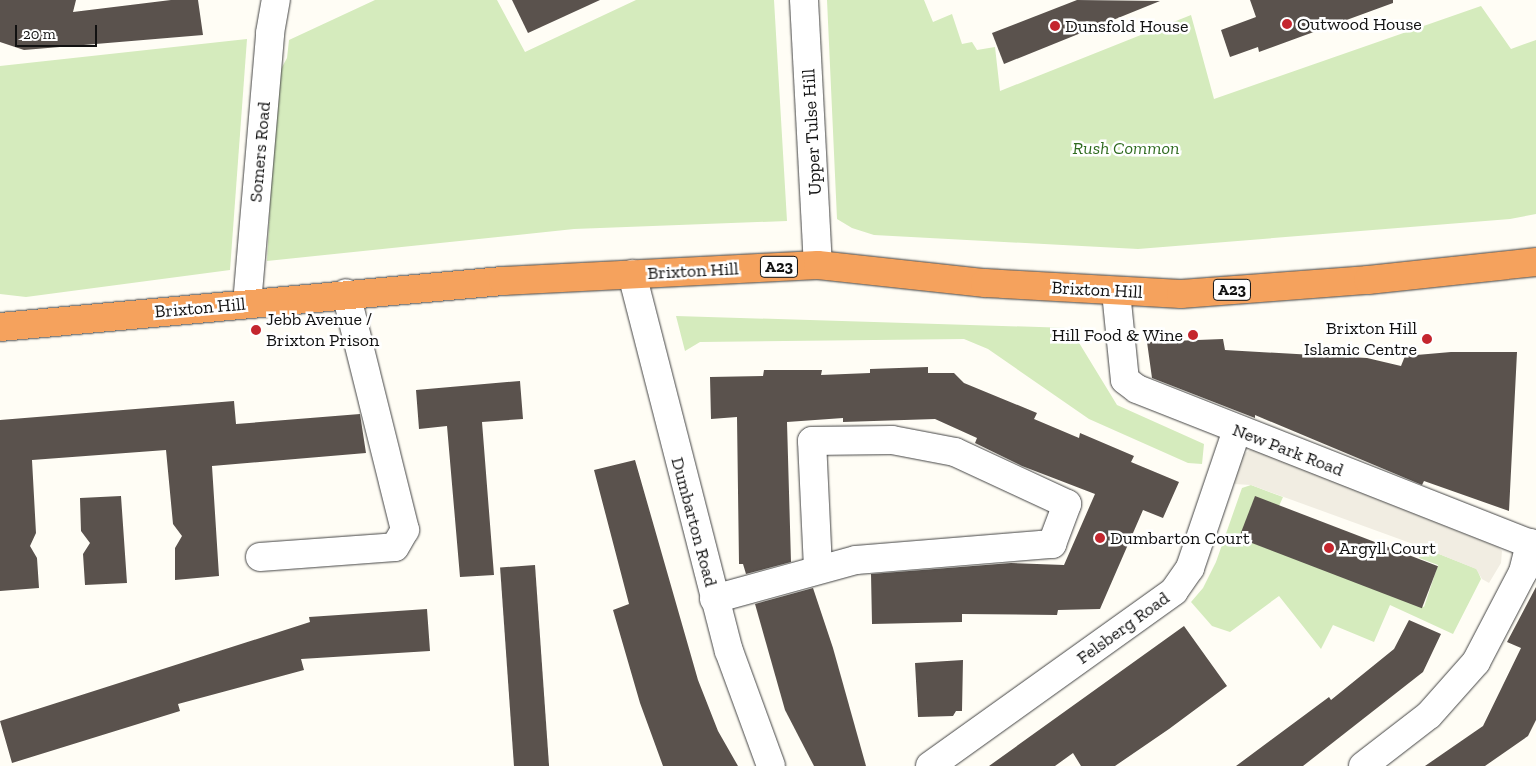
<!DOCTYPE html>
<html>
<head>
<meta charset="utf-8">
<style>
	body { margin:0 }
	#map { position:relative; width:1536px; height:766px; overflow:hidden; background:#fffdf5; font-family:"Zilla Slab",serif }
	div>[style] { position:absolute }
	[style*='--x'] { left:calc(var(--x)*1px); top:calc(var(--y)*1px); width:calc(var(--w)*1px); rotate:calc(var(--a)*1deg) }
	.green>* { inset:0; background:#d5ebbd }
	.plaza>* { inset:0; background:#f1ede2 }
	.building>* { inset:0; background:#5a524d; transform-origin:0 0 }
	.roads { filter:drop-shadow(0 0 1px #444) drop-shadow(0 0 1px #444) }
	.minor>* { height:28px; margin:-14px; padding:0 14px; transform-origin:14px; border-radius:14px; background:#fff }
	.highway>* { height:28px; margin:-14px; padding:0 14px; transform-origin:14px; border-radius:14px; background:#f5a25d }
	.dots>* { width:14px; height:14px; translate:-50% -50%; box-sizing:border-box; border:2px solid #fff; border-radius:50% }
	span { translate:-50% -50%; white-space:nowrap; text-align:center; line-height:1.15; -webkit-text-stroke:5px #fff; paint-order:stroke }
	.shield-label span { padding:1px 4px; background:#fff; border:1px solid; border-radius:4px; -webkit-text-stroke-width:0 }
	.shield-label { font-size:16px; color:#111; font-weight:700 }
	.poi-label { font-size:18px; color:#111 }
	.left { translate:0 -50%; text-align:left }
	.right { translate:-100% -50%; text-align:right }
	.street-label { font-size:18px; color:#111 }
	.park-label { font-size:18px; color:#2f6b1f; font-style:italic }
	.scale { position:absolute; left:15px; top:25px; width:82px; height:22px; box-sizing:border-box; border:2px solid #111; border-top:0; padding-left:6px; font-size:15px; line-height:18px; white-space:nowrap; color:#111; -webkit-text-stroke:4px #fff; paint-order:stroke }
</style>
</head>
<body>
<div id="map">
	<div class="green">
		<div style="clip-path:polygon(375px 0,497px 0,525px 52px,636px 0,774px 0,787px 221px,574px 229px,267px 261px,272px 166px,281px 69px,287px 58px,289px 40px)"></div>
		<div style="clip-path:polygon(827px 0,924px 0,933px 22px,952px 14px,962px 44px,972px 42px,977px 50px,995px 47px,1000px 91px,1191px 15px,1214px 99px,1481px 6px,1511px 49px,1536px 40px,1536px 214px,1510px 219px,1138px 249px,874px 235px,852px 228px,837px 219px)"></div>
		<div style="clip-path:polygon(247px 39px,230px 270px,26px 297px,0 294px,0 66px)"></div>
		<div style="clip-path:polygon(676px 316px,1070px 328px,1117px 405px,1204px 444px,1202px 464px,1188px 463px,1089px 419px,988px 349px,964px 339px,700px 342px,685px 351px)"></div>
		<div style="clip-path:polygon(1251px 485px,1283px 497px,1279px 506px,1255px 497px,1240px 538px,1424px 607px,1438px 565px,1419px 558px,1424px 548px,1477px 569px,1481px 579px,1453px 634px,1390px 605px,1374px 642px,1333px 625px,1321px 649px,1279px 596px,1230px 632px,1212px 626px,1191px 602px,1203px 588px,1216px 562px,1242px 488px)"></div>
	</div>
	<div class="plaza">
		<div style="clip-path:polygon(1251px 449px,1498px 547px,1502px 551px,1501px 563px,1489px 583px,1482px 579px,1476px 569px,1424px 548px,1251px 485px,1234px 484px,1243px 455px)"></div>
	</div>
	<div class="building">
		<div style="clip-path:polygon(0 0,76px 0,73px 12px,171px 0,198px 0,203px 35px,24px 50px,0 42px)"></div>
		<div style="clip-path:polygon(512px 0,600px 0,528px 33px)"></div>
		<div style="clip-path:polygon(1077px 0,1160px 1px,1004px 64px,992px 33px)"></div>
		<div style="clip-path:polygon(1250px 0,1393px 0,1393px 3px,1259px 52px,1258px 47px,1230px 57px,1221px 30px,1256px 17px)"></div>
		<div style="clip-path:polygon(1223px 339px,1225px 350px,1367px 358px,1401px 366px,1405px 356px,1451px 352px,1517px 352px,1509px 511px,1424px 481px,1422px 485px,1255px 415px,1255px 418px,1152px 378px,1147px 342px)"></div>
		<div style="clip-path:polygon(928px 367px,928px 373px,954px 373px,964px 383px,1037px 413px,1034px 419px,1079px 438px,1080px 433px,1134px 456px,1131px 462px,1179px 482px,1163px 518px,1143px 510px,1100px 609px,1058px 610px,1057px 615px,962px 614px,962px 622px,872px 624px,871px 574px,1011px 563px,1064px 565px,1095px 494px,1022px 466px,975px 443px,977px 438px,935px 419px,843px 422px,843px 418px,787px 422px,791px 562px,746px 574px,743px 564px,739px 564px,737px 417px,711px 419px,710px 377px,763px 376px,764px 370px,822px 370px,821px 375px,870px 373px,870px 369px)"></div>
		<div style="clip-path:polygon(520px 381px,523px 419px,482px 422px,494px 575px,460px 577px,447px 426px,419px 429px,416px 390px)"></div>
		<div style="clip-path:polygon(234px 401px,236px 424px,360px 414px,366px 453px,212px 466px,219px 576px,175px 580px,175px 548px,182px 536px,173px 524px,166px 450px,32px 460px,36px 533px,30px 546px,37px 558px,39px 588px,0 591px,0 420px)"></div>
		<div style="clip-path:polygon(635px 460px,698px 680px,718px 731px,738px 766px,663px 766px,640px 703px,613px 610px,629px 604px,594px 470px)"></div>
		<div style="clip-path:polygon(121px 496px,127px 583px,85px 585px,83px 554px,90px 543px,81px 531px,80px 498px)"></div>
		<div style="left:1255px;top:496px;width:196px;height:45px;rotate:21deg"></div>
		<div style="left:535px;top:565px;width:202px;height:35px;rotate:86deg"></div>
		<div style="clip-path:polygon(1536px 587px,1536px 720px,1528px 736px,1485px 766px,1425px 766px,1483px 726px,1521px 648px,1507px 642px)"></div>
		<div style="clip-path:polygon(813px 588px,833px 648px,866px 766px,814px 766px,785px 710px,755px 604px)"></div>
		<div style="clip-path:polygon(427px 609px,430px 651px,301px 659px,304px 670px,178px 704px,180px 711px,12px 763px,0 721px,310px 622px,309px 617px)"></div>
		<div style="clip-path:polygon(1409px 620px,1441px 634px,1423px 672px,1303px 766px,1236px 766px,1329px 697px,1331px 700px,1394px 649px)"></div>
		<div style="clip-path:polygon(1184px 626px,1227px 686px,1169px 729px,1115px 766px,1081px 766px,1073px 753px,1055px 766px,989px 766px)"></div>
		<div style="clip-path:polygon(963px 660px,962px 711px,956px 711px,953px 716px,918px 717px,915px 663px)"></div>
	</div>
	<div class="roads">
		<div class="minor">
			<div style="--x:804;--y:0;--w:265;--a:87"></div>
			<div style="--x:632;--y:274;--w:389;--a:75.6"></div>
			<div style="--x:729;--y:651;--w:122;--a:69.9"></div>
			<div style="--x:1116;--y:292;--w:88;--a:84.2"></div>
			<div style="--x:1125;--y:380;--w:15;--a:37"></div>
			<div style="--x:1137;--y:389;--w:429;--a:21.5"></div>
			<div style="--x:247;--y:304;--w:272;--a:-85.1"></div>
			<div style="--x:270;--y:33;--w:34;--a:-80"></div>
			<div style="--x:260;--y:557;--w:135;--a:-4.2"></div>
			<div style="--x:395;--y:547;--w:20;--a:-60"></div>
			<div style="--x:405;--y:530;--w:244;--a:-104"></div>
			<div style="--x:714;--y:599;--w:147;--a:-15.4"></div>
			<div style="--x:856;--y:560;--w:197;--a:-4.7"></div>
			<div style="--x:1052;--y:544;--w:43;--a:-69.4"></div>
			<div style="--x:1067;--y:504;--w:123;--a:-155.1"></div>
			<div style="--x:955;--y:452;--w:64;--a:-169.2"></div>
			<div style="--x:892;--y:440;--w:80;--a:179.3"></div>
			<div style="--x:812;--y:441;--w:128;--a:87.3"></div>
			<div style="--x:930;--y:766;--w:300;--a:-35.6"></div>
			<div style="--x:1174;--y:591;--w:28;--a:-55"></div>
			<div style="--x:1190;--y:568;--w:146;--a:-71.2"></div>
			<div style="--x:1363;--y:766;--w:83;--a:-37.7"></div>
			<div style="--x:1429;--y:715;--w:71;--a:-48.4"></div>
			<div style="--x:1476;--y:662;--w:102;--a:-62.4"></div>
			<div style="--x:1523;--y:572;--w:30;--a:-76"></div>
		</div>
		<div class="highway">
			<div style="--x:0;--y:327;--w:505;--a:-5.23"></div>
			<div style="--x:503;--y:281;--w:315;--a:-2.9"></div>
			<div style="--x:818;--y:265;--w:168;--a:6.2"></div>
			<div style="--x:985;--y:283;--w:196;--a:3.2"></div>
			<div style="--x:1181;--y:294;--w:188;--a:-4.3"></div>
			<div style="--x:1368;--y:280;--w:169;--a:-6.1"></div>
		</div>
	</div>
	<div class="dots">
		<div style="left:1287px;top:24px;background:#c4262e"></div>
		<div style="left:1055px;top:26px;background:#c4262e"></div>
		<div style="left:256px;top:330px;background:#c4262e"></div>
		<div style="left:1193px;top:335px;background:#c4262e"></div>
		<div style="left:1427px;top:339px;background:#c4262e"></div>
		<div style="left:1100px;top:538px;background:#c4262e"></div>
		<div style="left:1329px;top:548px;background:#c4262e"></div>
	</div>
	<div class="shield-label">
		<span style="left:779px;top:267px">A23</span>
		<span style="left:1232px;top:290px">A23</span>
	</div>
	<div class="poi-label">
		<span class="left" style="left:1297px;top:24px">Outwood House</span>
		<span class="left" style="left:1065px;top:26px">Dunsfold House</span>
		<span class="left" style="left:266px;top:330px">Jebb Avenue /<br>Brixton Prison</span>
		<span class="right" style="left:1417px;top:339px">Brixton Hill<br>Islamic Centre</span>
		<span class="right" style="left:1183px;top:335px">Hill Food &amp; Wine</span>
		<span class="left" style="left:1110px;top:538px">Dumbarton Court</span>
		<span class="left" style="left:1339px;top:548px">Argyll Court</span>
	</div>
	<div class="street-label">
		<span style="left:812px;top:132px;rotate:-93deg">Upper Tulse Hill</span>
		<span style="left:260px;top:152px;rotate:-85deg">Somers Road</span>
		<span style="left:693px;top:271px;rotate:-3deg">Brixton Hill</span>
		<span style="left:1097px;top:290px;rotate:3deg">Brixton Hill</span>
		<span style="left:200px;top:308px;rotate:-5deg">Brixton Hill</span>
		<span style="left:1288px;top:450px;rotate:21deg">New Park Road</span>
		<span style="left:694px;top:522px;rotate:75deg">Dumbarton Road</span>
		<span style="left:1123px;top:628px;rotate:-36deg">Felsberg Road</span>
	</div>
	<div class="park-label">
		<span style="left:1126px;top:148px">Rush Common</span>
	</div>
	<div class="scale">20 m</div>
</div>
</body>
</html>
